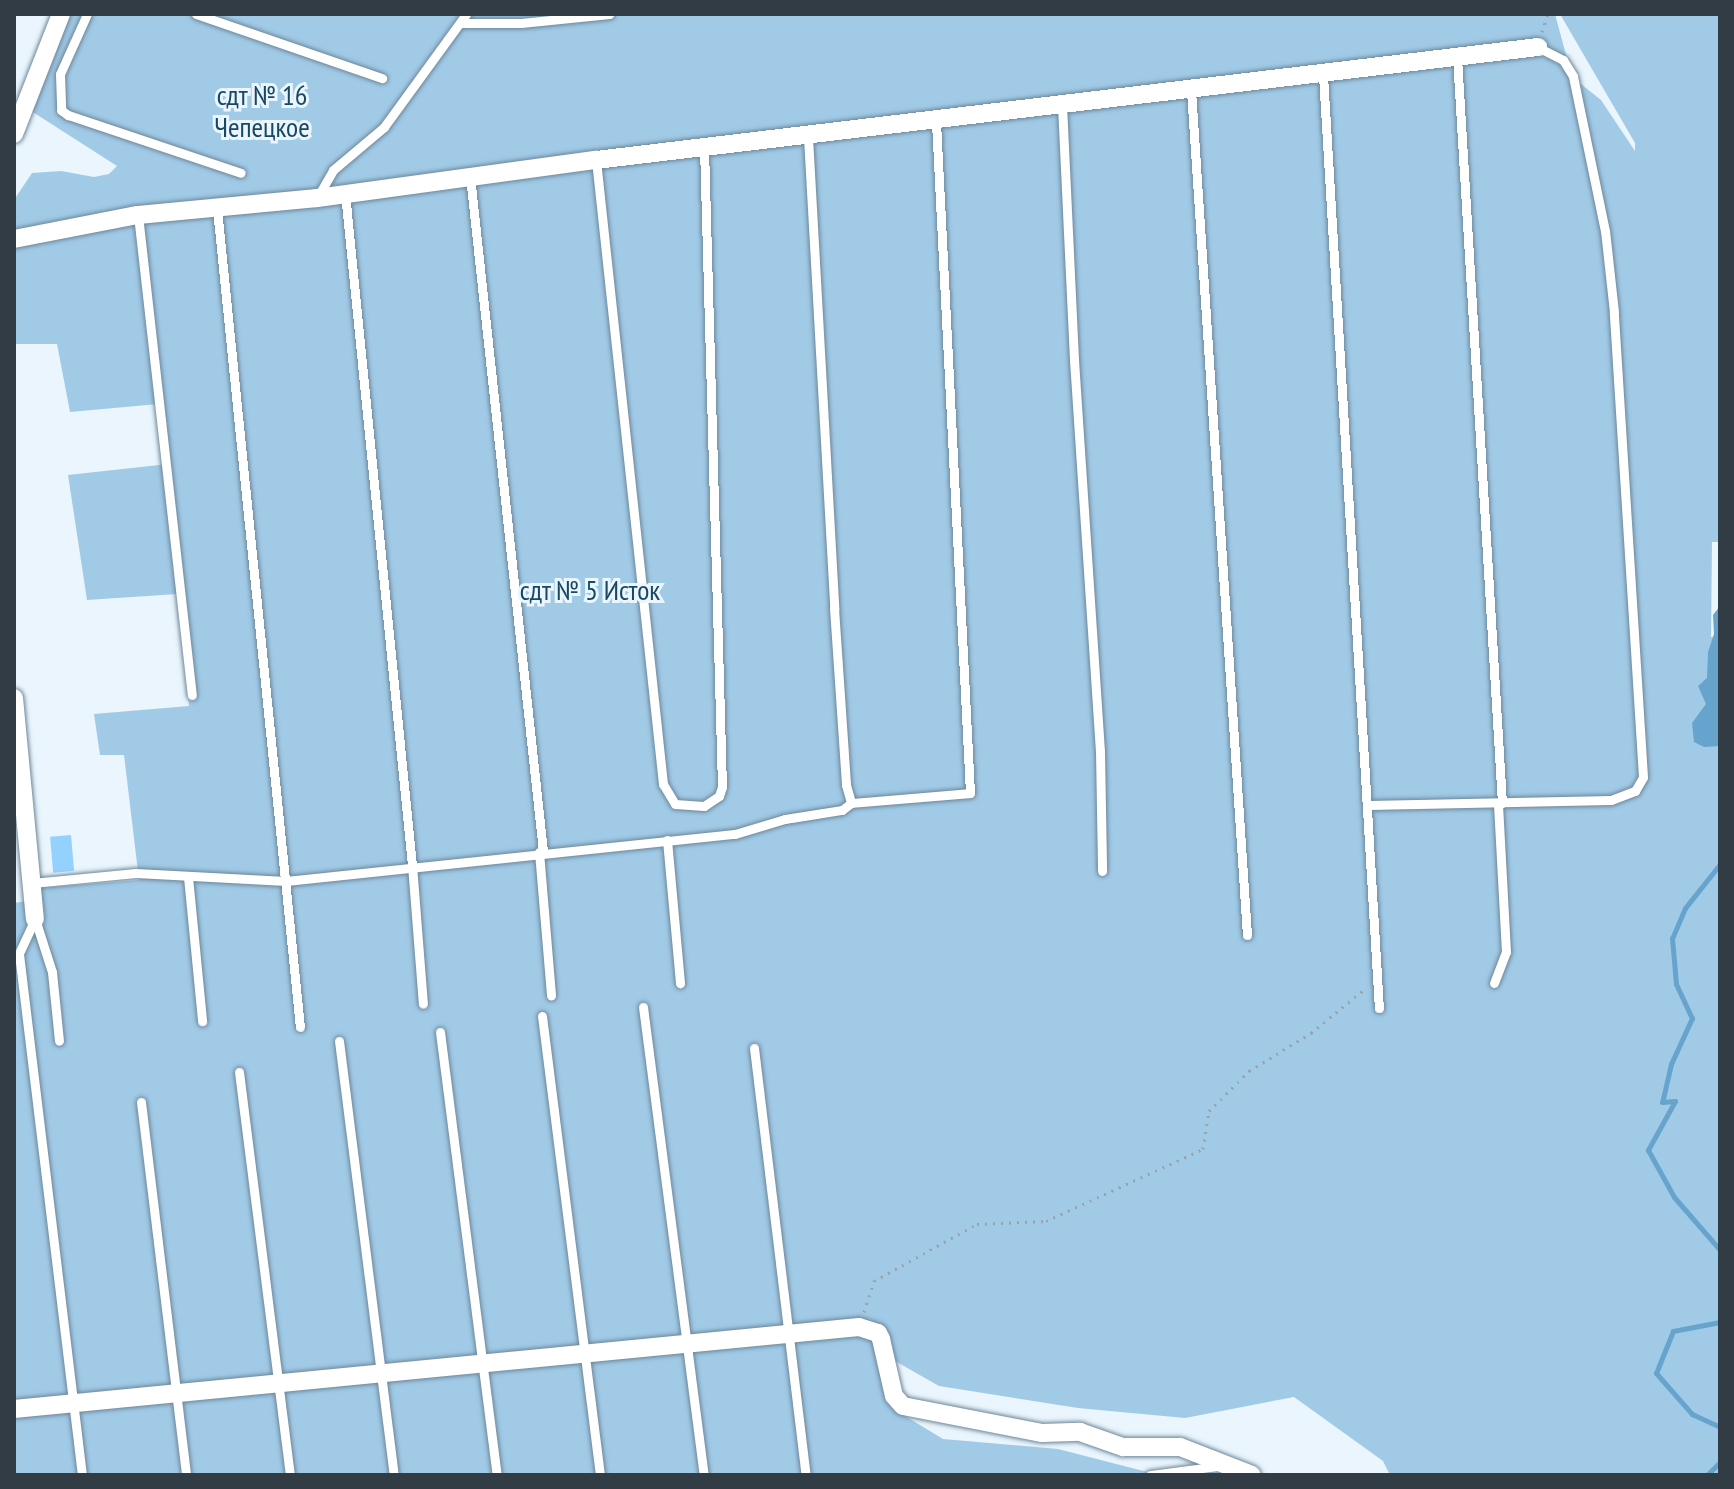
<!DOCTYPE html>
<html>
<head>
<meta charset="utf-8">
<style>
	body { margin:0 }
	#map { position:relative; width:1734px; height:1489px; overflow:hidden; background:#eaf5fd; font-family:"PT Sans Narrow",sans-serif }
	div>[style] { position:absolute }
	[style*='--x'] { left:calc(var(--x)*1px); top:calc(var(--y)*1px); width:calc(var(--w)*1px); rotate:calc(var(--a)*1deg) }
	.green>* { inset:0; background:#a1cae7 }
	.water>* { inset:0; background:#67a4cd }
	.stream>* { height:5px; margin:-2.5px; padding:0 2.5px; transform-origin:2.5px; border-radius:2.5px; background:#67a4cd }
	.building>* { inset:0; background:#94d2fd; transform-origin:0 0 }
	.path>* { height:3px; margin-top:-1.5px; transform-origin:0; background:repeating-linear-gradient(90deg,#98a3ab 0 2px,transparent 0 8px) }
	.roads { filter:drop-shadow(0 0 2px #6d8799) drop-shadow(0 0 2px #6d8799) }
	.lane>* { height:9px; margin:-4.5px; padding:0 4.5px; transform-origin:4.5px; border-radius:4.5px; background:#fff }
	.street>* { height:18px; margin:-9px; padding:0 9px; transform-origin:9px; border-radius:9px; background:#fff }
	span { translate:-50% -50%; white-space:nowrap; text-align:center; line-height:1.15; -webkit-text-stroke:6px #eaf5fd; paint-order:stroke }
	.park-label { font-size:28px; color:#184864 }
	.frame { position:absolute; inset:0; border:16px solid #313c44; pointer-events:none }
</style>
</head>
<body>
<div id="map">
	<div class="green">
		<div style="clip-path:polygon(58px 14px,1555px 14px,1572px 77px,1601px 100px,1635px 151px,1635px 143px,1560px 14px,1720px 14px,1720px 542px,1712px 542px,1711px 637px,1720px 637px,1720px 1475px,1390px 1475px,1383px 1461px,1294px 1397px,1185px 1418px,1078px 1408px,939px 1386px,881px 1353px,892px 1408px,943px 1439px,1058px 1449px,1159px 1475px,14px 1475px,14px 903px,36px 900px,38px 888px,139px 880px,124px 755px,100px 755px,94px 714px,189px 706px,177px 594px,87px 600px,68px 475px,168px 464px,158px 404px,70px 412px,57px 344px,14px 344px,14px 200px,32px 173px,61px 171px,94px 177px,109px 174px,117px 166px,25px 107px)"></div>
	</div>
	<div class="water">
		<div style="clip-path:polygon(1720px 606px,1720px 746px,1704px 747px,1694px 742px,1692px 723px,1706px 704px,1698px 686px,1707px 678px,1708px 652px,1714px 634px,1713px 615px)"></div>
	</div>
	<div class="stream">
		<div style="--x:1720;--y:864;--w:56;--a:128.5"></div>
		<div style="--x:1685;--y:908;--w:33;--a:113"></div>
		<div style="--x:1672;--y:938;--w:46;--a:85"></div>
		<div style="--x:1676;--y:984;--w:38;--a:65"></div>
		<div style="--x:1692;--y:1018;--w:51;--a:114.5"></div>
		<div style="--x:1671;--y:1064;--w:39;--a:103"></div>
		<div style="--x:1662;--y:1102;--w:13;--a:-4"></div>
		<div style="--x:1675;--y:1101;--w:56;--a:118.9"></div>
		<div style="--x:1648;--y:1150;--w:54;--a:61"></div>
		<div style="--x:1674;--y:1197;--w:70;--a:49"></div>
		<div style="--x:1720;--y:1322;--w:48;--a:169.2"></div>
		<div style="--x:1673;--y:1331;--w:45;--a:112"></div>
		<div style="--x:1656;--y:1373;--w:55;--a:48.7"></div>
		<div style="--x:1692;--y:1414;--w:31;--a:25"></div>
		<div style="--x:1707;--y:1475;--w:18;--a:-45"></div>
	</div>
	<div class="building">
		<div style="left:71px;top:835px;width:36px;height:21px;rotate:85deg"></div>
	</div>
	<div class="path">
		<div style="--x:1542;--y:32;--w:19;--a:-72"></div>
		<div style="--x:864;--y:1312;--w:33;--a:-72"></div>
		<div style="--x:874;--y:1281;--w:118;--a:-29"></div>
		<div style="--x:977;--y:1224;--w:69;--a:-2.5"></div>
		<div style="--x:1046;--y:1221;--w:173;--a:-24.6"></div>
		<div style="--x:1203;--y:1149;--w:38;--a:-81"></div>
		<div style="--x:1209;--y:1111;--w:57;--a:-45"></div>
		<div style="--x:1249;--y:1071;--w:73;--a:-31.5"></div>
		<div style="--x:1311;--y:1033;--w:71;--a:-39.3"></div>
	</div>
	<div class="roads">
		<div class="lane">
			<div style="--x:87;--y:14;--w:66;--a:114.2"></div>
			<div style="--x:60;--y:74;--w:36;--a:88"></div>
			<div style="--x:61;--y:110;--w:9;--a:36"></div>
			<div style="--x:68;--y:115;--w:182;--a:18.5"></div>
			<div style="--x:196;--y:14;--w:197;--a:19"></div>
			<div style="--x:461;--y:23;--w:60;--a:0"></div>
			<div style="--x:521;--y:23;--w:89;--a:-5.8"></div>
			<div style="--x:1457;--y:57;--w:747;--a:86.55"></div>
			<div style="--x:1323;--y:75;--w:935;--a:86.57"></div>
			<div style="--x:1191;--y:90;--w:847;--a:86.21"></div>
			<div style="--x:1062;--y:105;--w:255;--a:87.3"></div>
			<div style="--x:1074;--y:360;--w:392;--a:86.2"></div>
			<div style="--x:1100;--y:751;--w:120;--a:89"></div>
			<div style="--x:808;--y:137;--w:472;--a:86.8"></div>
			<div style="--x:834;--y:608;--w:177;--a:86.1"></div>
			<div style="--x:846;--y:785;--w:19;--a:74"></div>
			<div style="--x:596;--y:160;--w:628;--a:83.87"></div>
			<div style="--x:663;--y:784;--w:23;--a:59"></div>
			<div style="--x:675;--y:804;--w:29;--a:4"></div>
			<div style="--x:704;--y:806;--w:18;--a:-34"></div>
			<div style="--x:719;--y:796;--w:9;--a:-72"></div>
			<div style="--x:722;--y:787;--w:640;--a:-91.61"></div>
			<div style="--x:470;--y:176;--w:679;--a:83.83"></div>
			<div style="--x:345;--y:193;--w:675;--a:84.31"></div>
			<div style="--x:412;--y:865;--w:139;--a:85.5"></div>
			<div style="--x:317;--y:198;--w:32;--a:-60"></div>
			<div style="--x:333;--y:170;--w:67;--a:-40.1"></div>
			<div style="--x:384;--y:127;--w:140;--a:-54"></div>
			<div style="--x:217;--y:209;--w:822;--a:84.21"></div>
			<div style="--x:138;--y:215;--w:483;--a:83.6"></div>
			<div style="--x:1369;--y:805;--w:242;--a:-1.2"></div>
			<div style="--x:1611;--y:800;--w:26;--a:-21"></div>
			<div style="--x:1635;--y:791;--w:16;--a:-60"></div>
			<div style="--x:1643;--y:777;--w:466;--a:-93.6"></div>
			<div style="--x:1614;--y:312;--w:81;--a:-96.3"></div>
			<div style="--x:1605;--y:231;--w:158;--a:-101.7"></div>
			<div style="--x:1573;--y:76;--w:19;--a:-122"></div>
			<div style="--x:1563;--y:60;--w:28;--a:-153"></div>
			<div style="--x:667;--y:840;--w:144;--a:84.8"></div>
			<div style="--x:539;--y:852;--w:144;--a:85.2"></div>
			<div style="--x:188;--y:877;--w:145;--a:84.4"></div>
			<div style="--x:32;--y:883;--w:104;--a:-5.5"></div>
			<div style="--x:136;--y:873;--w:150;--a:3.1"></div>
			<div style="--x:286;--y:881;--w:451;--a:-6"></div>
			<div style="--x:735;--y:834;--w:52;--a:-16.7"></div>
			<div style="--x:785;--y:819;--w:58;--a:-9"></div>
			<div style="--x:842;--y:810;--w:11;--a:-38"></div>
			<div style="--x:851;--y:803;--w:119;--a:-4.8"></div>
			<div style="--x:970;--y:793;--w:672;--a:-92.9"></div>
			<div style="--x:35;--y:919;--w:38;--a:115"></div>
			<div style="--x:19;--y:954;--w:525;--a:83.11"></div>
			<div style="--x:35;--y:919;--w:56;--a:72.2"></div>
			<div style="--x:52;--y:972;--w:69;--a:84.2"></div>
			<div style="--x:1494;--y:983;--w:33;--a:-69"></div>
			<div style="--x:1506;--y:952;--w:149;--a:-93.1"></div>
			<div style="--x:643;--y:1007;--w:472;--a:82.6"></div>
			<div style="--x:542;--y:1016;--w:463;--a:82.8"></div>
			<div style="--x:440;--y:1032;--w:447;--a:82.7"></div>
			<div style="--x:339;--y:1041;--w:437;--a:82.8"></div>
			<div style="--x:754;--y:1048;--w:430;--a:83.1"></div>
			<div style="--x:239;--y:1072;--w:406;--a:82.8"></div>
			<div style="--x:141;--y:1102;--w:376;--a:83.1"></div>
			<div style="--x:1150;--y:1475;--w:69;--a:-7.5"></div>
		</div>
		<div class="street">
			<div style="--x:14;--y:134;--w:129;--a:-68.6"></div>
			<div style="--x:14;--y:239;--w:126;--a:-11"></div>
			<div style="--x:138;--y:215;--w:180;--a:-5.4"></div>
			<div style="--x:317;--y:198;--w:282;--a:-7.8"></div>
			<div style="--x:596;--y:160;--w:949;--a:-6.84"></div>
			<div style="--x:14;--y:698;--w:222;--a:84.6"></div>
			<div style="--x:14;--y:1409;--w:849;--a:-5.54"></div>
			<div style="--x:859;--y:1327;--w:20;--a:18"></div>
			<div style="--x:878;--y:1333;--w:7;--a:63"></div>
			<div style="--x:881;--y:1339;--w:58;--a:77.2"></div>
			<div style="--x:894;--y:1396;--w:13;--a:48"></div>
			<div style="--x:903;--y:1406;--w:142;--a:11"></div>
			<div style="--x:1042;--y:1433;--w:38;--a:-2"></div>
			<div style="--x:1080;--y:1432;--w:46;--a:19.2"></div>
			<div style="--x:1123;--y:1447;--w:57;--a:0"></div>
			<div style="--x:1180;--y:1447;--w:77;--a:21.3"></div>
		</div>
	</div>
	<div class="park-label">
		<span style="left:262px;top:111px">сдт № 16<br>Чепецкое</span>
		<span style="left:590px;top:590px">сдт № 5 Исток</span>
	</div>
	<div class="frame"></div>
</div>
</body>
</html>
